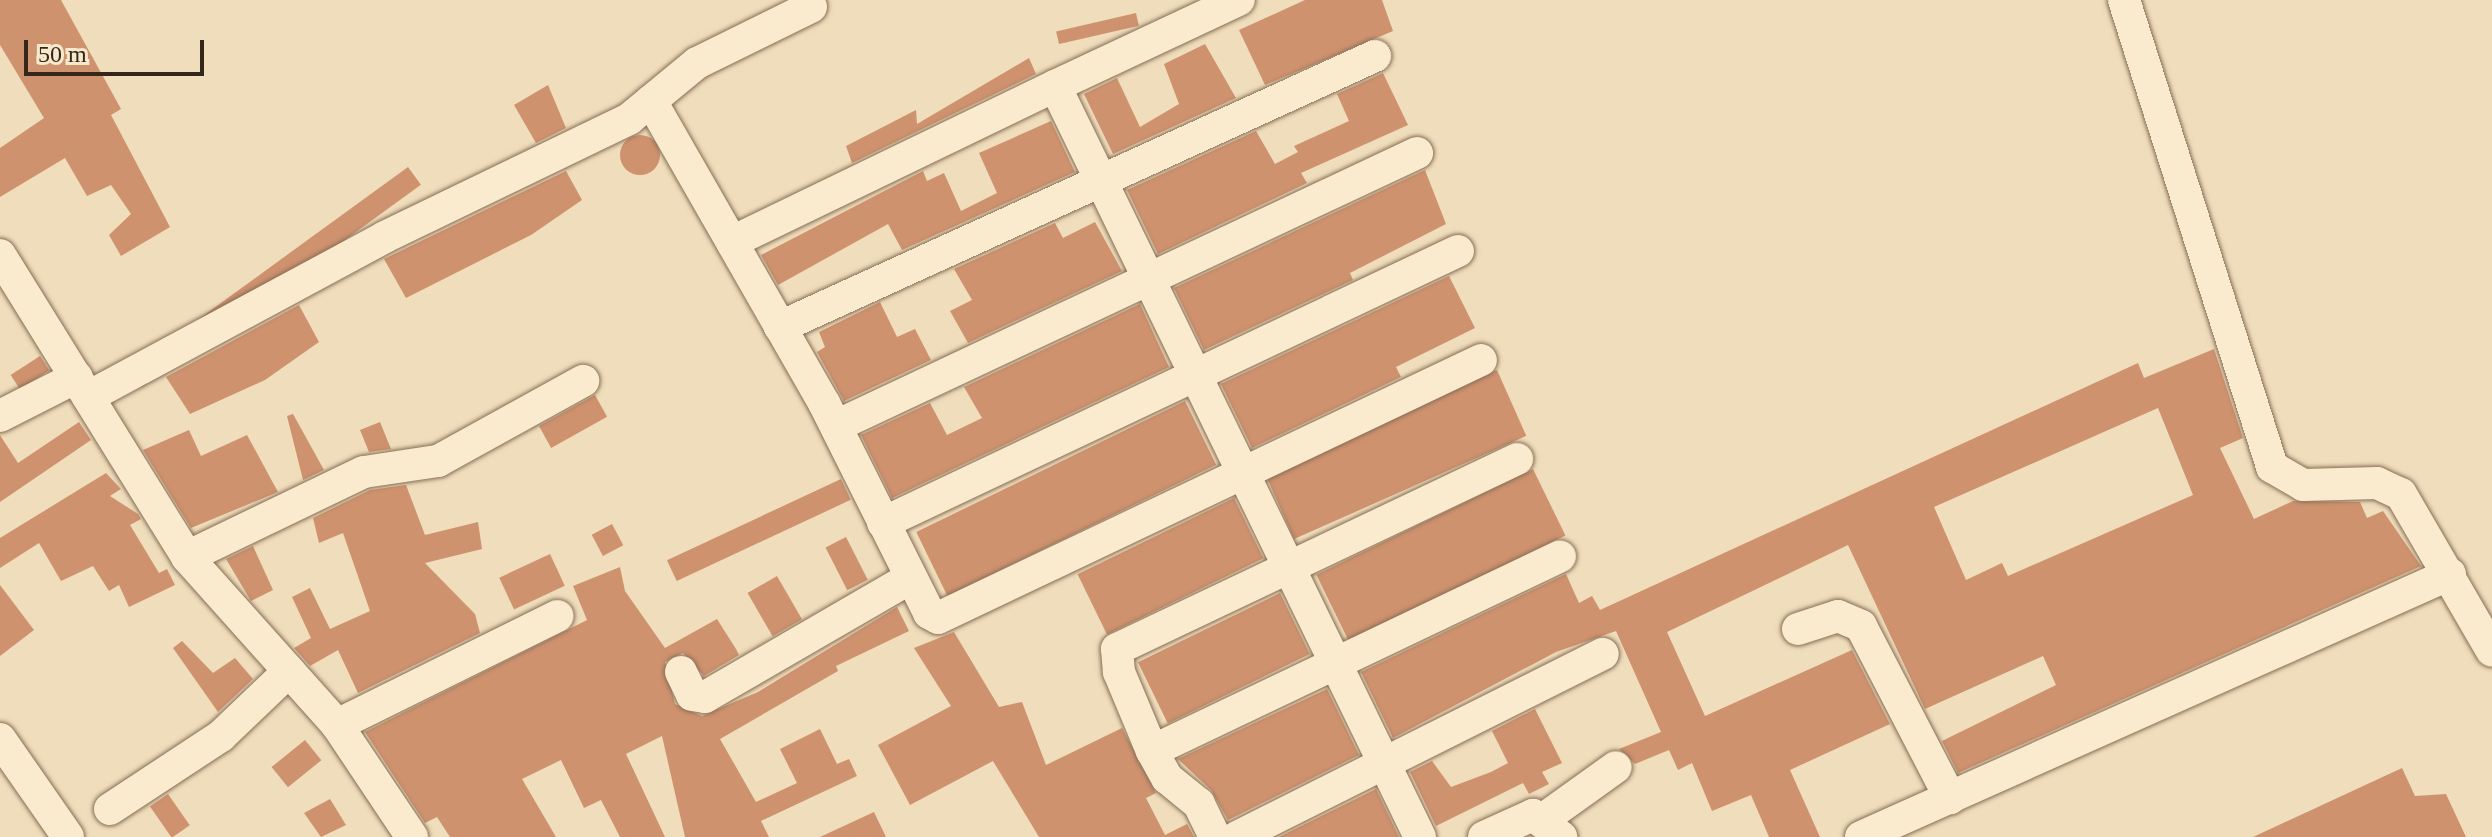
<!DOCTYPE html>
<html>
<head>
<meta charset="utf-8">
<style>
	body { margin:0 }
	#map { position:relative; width:2492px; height:837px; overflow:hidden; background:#efddbb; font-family:"Times New Roman",serif }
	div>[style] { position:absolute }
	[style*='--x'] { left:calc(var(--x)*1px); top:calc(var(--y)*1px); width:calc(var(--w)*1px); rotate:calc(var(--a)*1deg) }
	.building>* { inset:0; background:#cf926f; transform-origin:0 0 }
	.round { border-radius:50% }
	.roads { filter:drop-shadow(0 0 2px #876d55) drop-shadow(0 0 2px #876d55) }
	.minor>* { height:32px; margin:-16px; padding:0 16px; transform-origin:16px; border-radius:16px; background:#faebce }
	span { translate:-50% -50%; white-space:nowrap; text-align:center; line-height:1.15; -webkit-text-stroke:6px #f6e8cb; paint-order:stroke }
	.scale { position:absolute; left:24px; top:40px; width:180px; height:36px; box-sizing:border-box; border:4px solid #35261a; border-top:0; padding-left:10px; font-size:24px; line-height:28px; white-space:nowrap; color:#35261a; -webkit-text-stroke:6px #f6e8cb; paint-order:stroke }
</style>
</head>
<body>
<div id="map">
	<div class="building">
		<div style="clip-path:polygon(0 0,61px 0,121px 109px,111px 115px,170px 227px,121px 256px,109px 235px,131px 214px,111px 185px,87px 196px,65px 158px,0 197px,0 148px,44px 118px,0 45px)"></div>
		<div style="clip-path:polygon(1305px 0,1382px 0,1393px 31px,1265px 85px,1239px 30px)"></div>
		<div style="left:1136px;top:13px;width:13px;height:82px;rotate:77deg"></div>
		<div style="clip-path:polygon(1205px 44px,1236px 98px,1113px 154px,1084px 94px,1117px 78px,1140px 127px,1179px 104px,1164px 64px)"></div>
		<div style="clip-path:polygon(1029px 58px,1036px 74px,852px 163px,846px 146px,916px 110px,917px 124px)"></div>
		<div style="clip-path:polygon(1383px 73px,1408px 125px,1301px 173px,1307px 183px,1158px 254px,1127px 190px,1256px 131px,1275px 164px,1298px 152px,1294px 146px,1349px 121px,1337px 94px)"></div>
		<div style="clip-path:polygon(548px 85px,566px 128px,536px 143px,514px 105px)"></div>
		<div style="clip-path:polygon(1051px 121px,1075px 172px,902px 250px,888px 224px,778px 285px,761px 255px,923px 171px,927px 181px,944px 173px,961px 211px,997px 193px,979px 153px)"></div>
		<div class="round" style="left:620px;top:135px;width:40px;height:40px"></div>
		<div style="left:408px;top:167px;width:22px;height:345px;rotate:54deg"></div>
		<div style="clip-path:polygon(1425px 170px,1446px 224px,1350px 273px,1353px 280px,1204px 350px,1174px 288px)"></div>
		<div style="clip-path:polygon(566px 171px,582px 200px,531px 235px,406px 298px,384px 259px)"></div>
		<div style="clip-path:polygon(1095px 222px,1122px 271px,968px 343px,950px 311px,972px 300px,954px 269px,1055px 223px,1063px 238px)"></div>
		<div style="clip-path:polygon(1449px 276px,1475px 328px,1396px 367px,1401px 377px,1252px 448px,1221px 384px)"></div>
		<div style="clip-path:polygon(880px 302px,897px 337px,915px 329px,931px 360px,844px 401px,817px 352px,825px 347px,819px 332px)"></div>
		<div style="clip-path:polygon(1140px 304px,1169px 367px,892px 498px,861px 435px,930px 403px,947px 435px,982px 418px,964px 387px)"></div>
		<div style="clip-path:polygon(299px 305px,319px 342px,265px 380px,190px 414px,166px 377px)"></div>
		<div style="clip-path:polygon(evenodd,2214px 349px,2243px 438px,2220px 448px,2254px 519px,2293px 501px,2360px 502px,2367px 518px,2383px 511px,2421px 566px,1958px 773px,1942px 741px,2056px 685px,2043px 656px,1925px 709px,1848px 545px,1667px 632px,1705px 716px,1852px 650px,1890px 724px,1790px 770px,1820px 837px,1769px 837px,1751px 795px,1712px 811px,1692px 763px,1678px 770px,1669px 750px,1635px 764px,1619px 749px,1661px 732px,1616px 631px,1556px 652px,1393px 738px,1361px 672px,1566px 574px,1579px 603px,1592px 596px,1600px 610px,2138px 363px,2144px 378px,2214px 349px,2158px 408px,2193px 495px,2008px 576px,2002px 563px,1966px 580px,1934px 507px,2158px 408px)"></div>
		<div style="left:40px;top:356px;width:17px;height:35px;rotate:57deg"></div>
		<div style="left:1497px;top:370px;width:72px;height:254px;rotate:66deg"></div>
		<div style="left:595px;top:395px;width:25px;height:64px;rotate:61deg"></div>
		<div style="left:1185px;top:401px;width:71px;height:299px;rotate:64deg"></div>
		<div style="clip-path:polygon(293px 414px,324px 470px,303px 480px,287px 416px)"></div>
		<div style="clip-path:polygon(79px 422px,91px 440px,0 502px,0 435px,18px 463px)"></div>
		<div style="clip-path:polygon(380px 422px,391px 449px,369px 452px,360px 430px)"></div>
		<div style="clip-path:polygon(189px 430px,201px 456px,247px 435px,278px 492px,191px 528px,143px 450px)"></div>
		<div style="left:1533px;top:469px;width:74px;height:241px;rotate:64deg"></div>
		<div style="clip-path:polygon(106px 473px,121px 489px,110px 496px,138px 514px,141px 519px,130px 525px,159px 573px,167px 569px,175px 585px,129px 607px,119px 585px,109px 591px,93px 566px,61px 581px,39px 543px,0 568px,0 538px)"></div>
		<div style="left:841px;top:479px;width:23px;height:192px;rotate:65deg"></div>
		<div style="clip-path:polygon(406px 485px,425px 535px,478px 522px,482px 549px,425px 563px,475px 614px,480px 633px,358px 693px,338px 650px,310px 666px,294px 648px,311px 638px,292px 597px,310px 588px,330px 629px,370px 611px,343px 533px,319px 543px,313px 518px,370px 490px)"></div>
		<div style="left:1234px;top:498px;width:67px;height:174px;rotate:64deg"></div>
		<div style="left:612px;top:524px;width:24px;height:23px;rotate:62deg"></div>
		<div style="left:846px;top:537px;width:48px;height:23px;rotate:63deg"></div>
		<div style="clip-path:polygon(253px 546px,273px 590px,251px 601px,226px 559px)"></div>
		<div style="left:550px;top:554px;width:35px;height:56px;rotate:65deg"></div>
		<div style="clip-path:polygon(620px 567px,625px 591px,665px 648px,717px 619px,736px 649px,739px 655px,704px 676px,683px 653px,665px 662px,675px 704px,702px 716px,758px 692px,897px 607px,909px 631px,836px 666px,838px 671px,720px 739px,756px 802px,797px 783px,780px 749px,820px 729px,837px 764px,849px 759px,857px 776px,761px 821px,769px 837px,685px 837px,662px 736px,626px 754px,665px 837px,620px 837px,601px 800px,584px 808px,561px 760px,522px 779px,556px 837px,450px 837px,437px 817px,425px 823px,365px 732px,587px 620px,573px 586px)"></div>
		<div style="left:777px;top:576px;width:50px;height:34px;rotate:60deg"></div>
		<div style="clip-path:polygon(0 585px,34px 630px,0 656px)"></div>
		<div style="left:1280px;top:593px;width:68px;height:158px;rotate:64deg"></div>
		<div style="clip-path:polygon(954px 632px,999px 707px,1022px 702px,1046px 765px,1122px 728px,1156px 793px,1146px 798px,1165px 835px,1187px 824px,1194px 837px,1039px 837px,993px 761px,910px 805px,878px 745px,951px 706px,914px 648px)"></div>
		<div style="clip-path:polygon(182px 641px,213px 673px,235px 658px,253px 679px,218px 712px,173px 648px)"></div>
		<div style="clip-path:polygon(1327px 689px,1359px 755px,1228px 820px,1211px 790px,1178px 759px)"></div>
		<div style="clip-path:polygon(1535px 709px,1562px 763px,1542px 772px,1549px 784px,1529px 794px,1523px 783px,1436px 826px,1410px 772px,1432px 761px,1451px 787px,1491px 772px,1508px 763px,1492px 731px)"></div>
		<div style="left:305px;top:740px;width:26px;height:43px;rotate:51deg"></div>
		<div style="clip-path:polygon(2402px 768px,2415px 796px,2446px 794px,2466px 837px,2253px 837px)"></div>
		<div style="clip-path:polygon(1376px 789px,1399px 837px,1279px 837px)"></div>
		<div style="left:168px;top:794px;width:38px;height:22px;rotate:55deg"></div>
		<div style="clip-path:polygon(330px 799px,346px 825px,321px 837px,304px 813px)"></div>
		<div style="clip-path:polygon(874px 812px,886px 837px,820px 837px)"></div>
	</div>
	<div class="roads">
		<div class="minor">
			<div style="--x:2124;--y:0;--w:490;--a:72.4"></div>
			<div style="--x:2272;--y:467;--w:36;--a:30"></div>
			<div style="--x:2303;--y:485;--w:74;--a:-1.5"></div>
			<div style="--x:2377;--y:483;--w:26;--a:25"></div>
			<div style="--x:2401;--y:494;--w:181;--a:59.9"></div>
			<div style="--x:1055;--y:86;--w:203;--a:-25.1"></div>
			<div style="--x:651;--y:101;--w:348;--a:60.2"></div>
			<div style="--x:824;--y:403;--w:235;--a:63.4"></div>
			<div style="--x:929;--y:613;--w:10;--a:29"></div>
			<div style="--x:938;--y:618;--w:601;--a:-25.41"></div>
			<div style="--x:732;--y:242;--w:359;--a:-25.8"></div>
			<div style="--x:1055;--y:86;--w:835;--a:64.08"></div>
			<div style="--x:0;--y:255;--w:355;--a:58.2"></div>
			<div style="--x:187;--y:557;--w:225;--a:48.2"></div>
			<div style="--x:337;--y:725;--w:135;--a:56.2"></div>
			<div style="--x:780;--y:327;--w:654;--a:-24.49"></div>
			<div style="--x:88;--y:397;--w:337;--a:-28.3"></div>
			<div style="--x:385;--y:237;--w:271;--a:-25.8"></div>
			<div style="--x:629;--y:119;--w:88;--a:-39.5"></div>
			<div style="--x:697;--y:63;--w:127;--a:-26.2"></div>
			<div style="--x:0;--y:416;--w:86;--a:-26.9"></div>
			<div style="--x:836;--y:426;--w:642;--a:-25.17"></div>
			<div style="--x:883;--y:523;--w:636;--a:-25.32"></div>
			<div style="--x:187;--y:557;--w:196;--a:-25.7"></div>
			<div style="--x:364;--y:472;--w:75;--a:-8.5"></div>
			<div style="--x:438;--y:461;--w:166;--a:-28.9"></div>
			<div style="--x:1798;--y:629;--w:42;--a:-18"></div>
			<div style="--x:1838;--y:616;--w:25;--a:23"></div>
			<div style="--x:1861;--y:626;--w:194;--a:62.6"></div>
			<div style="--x:681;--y:672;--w:25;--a:64"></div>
			<div style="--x:692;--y:695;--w:13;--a:9"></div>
			<div style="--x:705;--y:697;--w:237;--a:-30.1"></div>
			<div style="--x:337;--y:725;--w:246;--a:-26.3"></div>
			<div style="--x:0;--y:739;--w:119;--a:55.2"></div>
			<div style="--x:1152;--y:751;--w:452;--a:-25.5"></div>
			<div style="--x:110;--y:809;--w:133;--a:-33.3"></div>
			<div style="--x:221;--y:736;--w:94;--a:-43.7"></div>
			<div style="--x:1545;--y:818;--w:87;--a:-35.7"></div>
			<div style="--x:1215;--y:837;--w:37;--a:-116"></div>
			<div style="--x:1199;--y:804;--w:41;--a:-140.9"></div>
			<div style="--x:1167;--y:778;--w:31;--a:-119"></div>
			<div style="--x:1152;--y:751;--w:86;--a:-112.7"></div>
			<div style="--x:1119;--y:672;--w:23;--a:-95"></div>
			<div style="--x:1117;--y:649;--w:443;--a:-25.4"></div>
			<div style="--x:1237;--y:837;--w:409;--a:-26.6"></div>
			<div style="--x:1484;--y:837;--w:54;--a:-24.2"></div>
			<div style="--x:1533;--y:815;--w:36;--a:38"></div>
			<div style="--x:1861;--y:837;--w:645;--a:-24.06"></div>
		</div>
	</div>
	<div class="scale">50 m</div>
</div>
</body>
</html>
